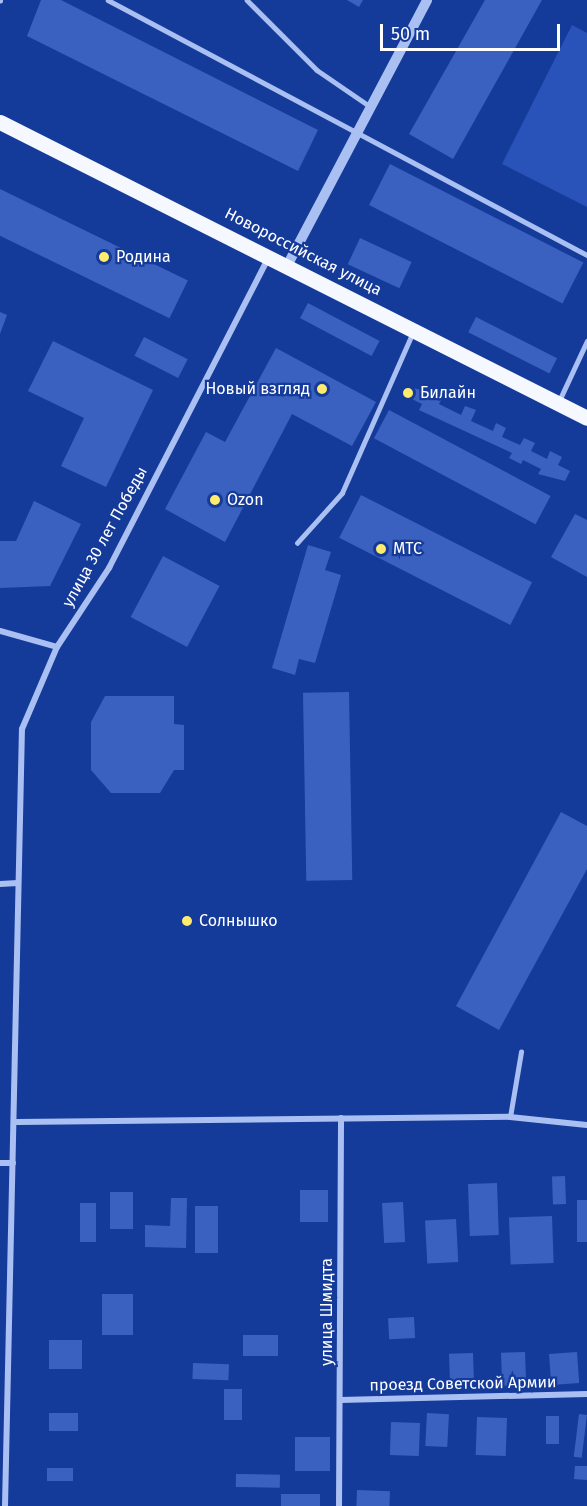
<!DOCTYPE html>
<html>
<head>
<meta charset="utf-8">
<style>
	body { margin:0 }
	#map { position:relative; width:587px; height:1506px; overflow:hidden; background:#153b9a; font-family:"Fira Sans",sans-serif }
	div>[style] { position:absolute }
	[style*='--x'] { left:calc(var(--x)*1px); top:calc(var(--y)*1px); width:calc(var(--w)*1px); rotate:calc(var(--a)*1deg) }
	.green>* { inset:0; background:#2953b8 }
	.building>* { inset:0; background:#3a61c0; transform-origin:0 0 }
	.service>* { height:4.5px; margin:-2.25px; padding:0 2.25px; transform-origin:2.25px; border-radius:2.25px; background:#aac0f2 }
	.minor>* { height:6px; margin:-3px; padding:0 3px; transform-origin:3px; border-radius:3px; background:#aac0f2 }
	.tertiary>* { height:10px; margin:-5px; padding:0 5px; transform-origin:5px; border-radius:5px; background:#aac0f2 }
	.primary>* { height:15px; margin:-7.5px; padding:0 7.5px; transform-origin:7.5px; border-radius:7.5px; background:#f6f8ff }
	.dots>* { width:16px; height:16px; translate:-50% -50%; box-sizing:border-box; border:3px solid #153b9a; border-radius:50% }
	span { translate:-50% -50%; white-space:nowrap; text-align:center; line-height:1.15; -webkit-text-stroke:4.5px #153b9a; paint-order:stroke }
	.street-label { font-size:16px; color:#fff }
	.poi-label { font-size:16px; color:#fff }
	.left { translate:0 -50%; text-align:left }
	.right { translate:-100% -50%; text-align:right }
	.scale { position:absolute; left:380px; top:24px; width:180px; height:27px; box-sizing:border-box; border:3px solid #fff; border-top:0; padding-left:8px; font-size:18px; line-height:21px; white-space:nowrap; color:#fff; -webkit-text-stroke:4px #153b9a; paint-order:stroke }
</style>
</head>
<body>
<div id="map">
	<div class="green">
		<div style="clip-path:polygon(572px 25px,587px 33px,587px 207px,502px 164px)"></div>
	</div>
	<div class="building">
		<div style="clip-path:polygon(41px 0,61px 0,318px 130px,298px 171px,27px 36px)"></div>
		<div style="clip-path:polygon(347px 0,363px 0,359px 7px)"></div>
		<div style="clip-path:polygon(485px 0,542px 0,453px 159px,409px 134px)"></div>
		<div style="left:390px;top:164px;width:217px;height:46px;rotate:27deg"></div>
		<div style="left:0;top:189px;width:209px;height:42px;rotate:26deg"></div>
		<div style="left:360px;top:238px;width:57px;height:29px;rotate:25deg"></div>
		<div style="left:308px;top:303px;width:81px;height:17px;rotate:28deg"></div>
		<div style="clip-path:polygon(0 312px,7px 315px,0 334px)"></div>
		<div style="left:476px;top:317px;width:91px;height:17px;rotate:27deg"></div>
		<div style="left:144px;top:337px;width:49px;height:21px;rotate:27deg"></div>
		<div style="clip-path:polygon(53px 341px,153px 390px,106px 487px,61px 466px,84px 418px,28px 391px)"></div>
		<div style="clip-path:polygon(276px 348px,376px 402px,352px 446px,292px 414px,225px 542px,165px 509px,206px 432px,225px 442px)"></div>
		<div style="clip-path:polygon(406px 386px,443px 396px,439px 404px,461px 415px,465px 406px,476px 410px,471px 421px,493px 431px,496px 423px,506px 428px,502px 437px,520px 445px,524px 438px,535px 443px,531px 451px,547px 459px,550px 451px,562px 457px,558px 465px,570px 471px,565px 481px,538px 474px,541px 469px,523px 460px,521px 464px,509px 458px,512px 453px,419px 410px,422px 404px,402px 394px)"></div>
		<div style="left:389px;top:410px;width:183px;height:32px;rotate:28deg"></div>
		<div style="left:361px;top:495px;width:192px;height:48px;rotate:27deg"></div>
		<div style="clip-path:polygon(34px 501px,81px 524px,50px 586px,0 588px,0 541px,16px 541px)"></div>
		<div style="clip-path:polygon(575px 514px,587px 520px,587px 577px,551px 557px)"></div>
		<div style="clip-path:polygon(308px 545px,331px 552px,325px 570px,341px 575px,315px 663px,299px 659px,295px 675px,272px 668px)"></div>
		<div style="left:163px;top:556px;width:64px;height:69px;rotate:28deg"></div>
		<div style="left:349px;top:692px;width:188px;height:46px;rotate:89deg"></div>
		<div style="clip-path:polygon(105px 696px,174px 696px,174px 724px,184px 725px,184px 770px,174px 770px,160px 793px,111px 793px,91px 770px,91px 722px)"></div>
		<div style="clip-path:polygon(561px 812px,587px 826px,587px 869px,499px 1030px,456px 1006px)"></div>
		<div style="left:565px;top:1176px;width:28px;height:13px;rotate:88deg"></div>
		<div style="left:497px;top:1183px;width:52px;height:29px;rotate:88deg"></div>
		<div style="left:300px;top:1190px;width:28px;height:32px"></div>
		<div style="left:110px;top:1192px;width:23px;height:37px"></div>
		<div style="clip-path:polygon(171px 1198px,187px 1198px,186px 1248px,145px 1247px,145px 1225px,170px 1226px)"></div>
		<div style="left:587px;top:1200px;width:42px;height:10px;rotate:90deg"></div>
		<div style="left:403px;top:1202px;width:40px;height:21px;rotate:87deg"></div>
		<div style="left:80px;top:1203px;width:16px;height:39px"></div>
		<div style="left:195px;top:1206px;width:23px;height:47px"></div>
		<div style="left:552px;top:1216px;width:47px;height:43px;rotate:88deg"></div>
		<div style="left:456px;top:1219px;width:43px;height:31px;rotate:87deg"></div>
		<div style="left:102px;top:1294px;width:31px;height:41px"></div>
		<div style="left:414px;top:1317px;width:21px;height:26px;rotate:87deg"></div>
		<div style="left:243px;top:1335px;width:35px;height:21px"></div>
		<div style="left:49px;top:1340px;width:33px;height:29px"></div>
		<div style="left:525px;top:1352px;width:33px;height:24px;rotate:88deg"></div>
		<div style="left:577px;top:1352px;width:31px;height:28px;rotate:86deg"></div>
		<div style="left:473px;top:1353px;width:30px;height:24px;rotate:88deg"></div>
		<div style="left:193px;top:1363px;width:36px;height:16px;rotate:2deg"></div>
		<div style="left:224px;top:1389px;width:18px;height:31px"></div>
		<div style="left:49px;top:1413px;width:29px;height:18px"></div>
		<div style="left:427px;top:1413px;width:22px;height:33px;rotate:3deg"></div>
		<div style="left:579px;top:1414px;width:8px;height:43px;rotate:7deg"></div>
		<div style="left:546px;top:1416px;width:13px;height:28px"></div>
		<div style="left:477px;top:1417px;width:30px;height:38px;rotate:2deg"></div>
		<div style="left:391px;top:1422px;width:29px;height:33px;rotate:2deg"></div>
		<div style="left:295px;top:1437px;width:35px;height:34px"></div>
		<div style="clip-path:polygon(575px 1466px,587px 1466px,587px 1480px,574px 1479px)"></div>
		<div style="left:47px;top:1468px;width:26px;height:13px"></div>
		<div style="left:236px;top:1474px;width:44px;height:13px;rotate:1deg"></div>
		<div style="left:357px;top:1490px;width:33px;height:16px;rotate:2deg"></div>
		<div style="left:281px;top:1494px;width:39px;height:12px"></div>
	</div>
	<div class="service">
		<div style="--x:108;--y:0;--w:543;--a:28.03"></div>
		<div style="--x:247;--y:0;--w:99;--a:45"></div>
		<div style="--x:317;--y:70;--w:65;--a:34.4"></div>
		<div style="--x:0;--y:1;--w:1;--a:-90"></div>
		<div style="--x:559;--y:401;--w:66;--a:-65"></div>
		<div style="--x:297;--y:543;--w:67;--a:-48"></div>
		<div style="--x:342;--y:493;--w:176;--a:-66.2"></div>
		<div style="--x:510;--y:1117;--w:66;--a:-80.4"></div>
	</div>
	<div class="minor">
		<div style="--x:0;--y:631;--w:59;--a:15.7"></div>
		<div style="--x:0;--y:884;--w:18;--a:-3"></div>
		<div style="--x:17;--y:1122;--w:493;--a:-0.6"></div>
		<div style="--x:510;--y:1117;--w:77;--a:5.9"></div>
		<div style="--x:0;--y:1163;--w:13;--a:0"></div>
		<div style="--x:340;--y:1400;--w:247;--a:-1.4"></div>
		<div style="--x:5;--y:1506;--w:777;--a:-88.75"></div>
		<div style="--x:22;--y:729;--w:89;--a:-66.9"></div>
		<div style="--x:57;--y:647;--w:95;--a:-56.6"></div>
		<div style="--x:109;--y:568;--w:350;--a:-62.8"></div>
		<div style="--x:339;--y:1506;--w:388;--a:-89.7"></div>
	</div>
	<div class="tertiary">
		<div style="--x:288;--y:264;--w:298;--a:-62.2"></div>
	</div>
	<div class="primary">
		<div style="--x:0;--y:122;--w:657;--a:26.76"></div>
	</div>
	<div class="dots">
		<div style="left:104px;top:257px;background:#ffeb6c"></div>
		<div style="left:322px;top:389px;background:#ffeb6c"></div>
		<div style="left:408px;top:393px;background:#ffeb6c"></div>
		<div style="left:215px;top:500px;background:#ffeb6c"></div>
		<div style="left:381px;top:549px;background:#ffeb6c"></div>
		<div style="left:187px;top:921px;background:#ffeb6c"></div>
	</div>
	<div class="street-label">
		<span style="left:303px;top:252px;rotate:27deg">Новороссийская улица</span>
		<span style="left:105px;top:537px;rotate:-61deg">улица 30 лет Победы</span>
		<span style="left:327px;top:1312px;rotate:-90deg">улица Шмидта</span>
		<span style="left:463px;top:1384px;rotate:-1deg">проезд Советской Армии</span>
	</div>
	<div class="poi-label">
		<span class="left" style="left:116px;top:257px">Родина</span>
		<span class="right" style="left:310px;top:389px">Новый взгляд</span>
		<span class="left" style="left:420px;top:393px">Билайн</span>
		<span class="left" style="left:227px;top:500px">Ozon</span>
		<span class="left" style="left:393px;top:549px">МТС</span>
		<span class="left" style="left:199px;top:921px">Солнышко</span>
	</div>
	<div class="scale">50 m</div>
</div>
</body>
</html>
